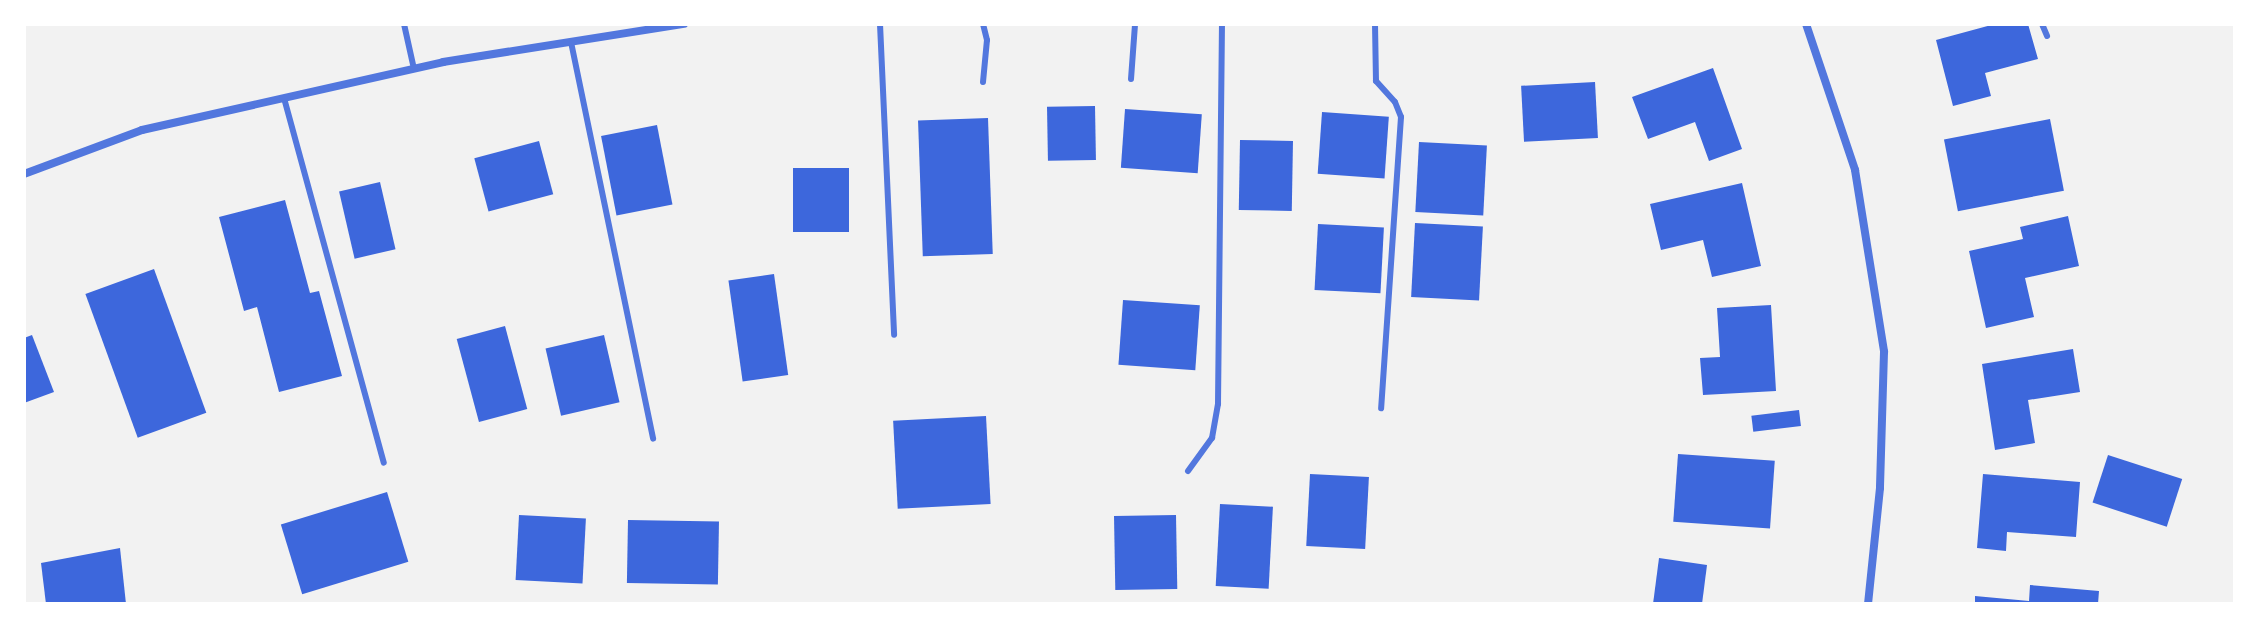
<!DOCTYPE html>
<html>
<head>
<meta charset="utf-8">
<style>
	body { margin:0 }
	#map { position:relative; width:2259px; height:628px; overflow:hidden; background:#f2f2f2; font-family:"Alegreya Sans",sans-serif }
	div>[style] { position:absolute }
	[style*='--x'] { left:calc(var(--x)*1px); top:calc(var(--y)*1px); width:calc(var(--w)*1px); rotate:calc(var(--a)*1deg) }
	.building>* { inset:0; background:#3d67dc; transform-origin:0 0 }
	.service>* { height:6px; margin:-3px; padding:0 3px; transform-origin:3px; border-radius:3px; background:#5277de }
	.minor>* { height:8px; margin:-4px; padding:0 4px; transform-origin:4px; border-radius:4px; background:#5277de }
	span { translate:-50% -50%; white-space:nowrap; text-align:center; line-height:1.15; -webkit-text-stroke:6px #fff; paint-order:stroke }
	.frame { position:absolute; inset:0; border:26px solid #fff; pointer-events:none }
</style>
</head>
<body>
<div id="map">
	<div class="building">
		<div style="clip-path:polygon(1995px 24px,2028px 24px,2038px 59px,1985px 73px,1991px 96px,1953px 106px,1936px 40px)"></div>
		<div style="clip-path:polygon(1713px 68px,1742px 149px,1709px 161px,1695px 122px,1648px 139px,1632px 97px)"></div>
		<div style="left:1595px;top:82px;width:56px;height:74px;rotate:87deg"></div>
		<div style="left:1095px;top:106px;width:54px;height:48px;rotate:89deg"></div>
		<div style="left:1125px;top:109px;width:77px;height:59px;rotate:4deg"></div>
		<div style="left:1322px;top:112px;width:67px;height:62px;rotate:4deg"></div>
		<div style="left:988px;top:118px;width:136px;height:70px;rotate:88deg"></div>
		<div style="left:2050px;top:119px;width:73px;height:108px;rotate:79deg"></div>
		<div style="left:657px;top:125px;width:81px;height:57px;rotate:79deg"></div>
		<div style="left:1240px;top:140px;width:53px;height:70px;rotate:1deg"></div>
		<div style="left:539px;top:141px;width:55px;height:67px;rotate:75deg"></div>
		<div style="left:1419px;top:142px;width:68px;height:70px;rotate:3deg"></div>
		<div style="left:793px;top:168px;width:56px;height:64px"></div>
		<div style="left:380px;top:182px;width:69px;height:42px;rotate:77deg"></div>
		<div style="clip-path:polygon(1742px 183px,1761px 266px,1712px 277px,1703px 240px,1661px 250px,1650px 204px)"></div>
		<div style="clip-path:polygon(285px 200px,310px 293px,319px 291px,342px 376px,279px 392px,257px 307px,244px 311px,219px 217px)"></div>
		<div style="clip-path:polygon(2068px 216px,2079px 266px,2025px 278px,2034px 317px,1986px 328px,1969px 251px,2023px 239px,2020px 227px)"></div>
		<div style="left:1415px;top:223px;width:68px;height:74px;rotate:3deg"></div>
		<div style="left:1318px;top:224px;width:66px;height:66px;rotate:3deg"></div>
		<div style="left:154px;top:269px;width:153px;height:73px;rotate:70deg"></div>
		<div style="left:774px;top:274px;width:102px;height:46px;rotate:82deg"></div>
		<div style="left:1123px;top:300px;width:77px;height:65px;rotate:4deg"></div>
		<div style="clip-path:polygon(1771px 305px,1776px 391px,1703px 395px,1700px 358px,1720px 357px,1717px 308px)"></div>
		<div style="left:505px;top:326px;width:86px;height:50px;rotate:75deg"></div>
		<div style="clip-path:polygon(32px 335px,54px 392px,24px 403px,24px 338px)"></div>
		<div style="left:604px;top:335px;width:69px;height:60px;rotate:77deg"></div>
		<div style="clip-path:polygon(2073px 349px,2080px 392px,2028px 400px,2035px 443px,1995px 450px,1982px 364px)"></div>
		<div style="left:1799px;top:410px;width:16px;height:48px;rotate:83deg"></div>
		<div style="left:986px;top:416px;width:88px;height:93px;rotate:87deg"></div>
		<div style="left:1678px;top:454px;width:97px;height:68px;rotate:4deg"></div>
		<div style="left:2108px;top:455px;width:78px;height:50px;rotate:18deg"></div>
		<div style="left:1310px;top:474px;width:59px;height:72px;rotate:3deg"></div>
		<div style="clip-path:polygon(1983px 474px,2080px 482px,2076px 537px,2007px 532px,2006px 551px,1977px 548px)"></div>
		<div style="left:387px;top:492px;width:73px;height:111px;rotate:73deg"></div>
		<div style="left:1220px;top:504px;width:53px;height:82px;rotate:3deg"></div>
		<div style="left:519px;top:515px;width:67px;height:65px;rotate:3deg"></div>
		<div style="left:1176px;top:515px;width:74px;height:62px;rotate:89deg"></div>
		<div style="left:628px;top:520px;width:91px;height:63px;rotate:1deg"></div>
		<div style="clip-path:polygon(120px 548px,126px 604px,46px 604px,41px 563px)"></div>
		<div style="clip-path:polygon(1659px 558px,1707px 565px,1702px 604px,1653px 604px)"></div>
		<div style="clip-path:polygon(2030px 585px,2099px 591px,2098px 604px,1975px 604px,1975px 596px,2029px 601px)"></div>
	</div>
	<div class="service">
		<div style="--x:404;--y:24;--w:46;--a:77.5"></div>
		<div style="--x:880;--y:24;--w:311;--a:87.4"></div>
		<div style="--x:1375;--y:24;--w:57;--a:89"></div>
		<div style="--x:1376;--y:81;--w:28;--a:48"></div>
		<div style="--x:1395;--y:102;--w:16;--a:68"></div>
		<div style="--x:1401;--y:117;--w:292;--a:93.9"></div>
		<div style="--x:2042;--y:24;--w:13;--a:67"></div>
		<div style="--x:571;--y:42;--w:405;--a:78.3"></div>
		<div style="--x:1131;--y:79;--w:55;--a:-85.8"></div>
		<div style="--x:983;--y:82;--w:42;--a:-84.6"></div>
		<div style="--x:987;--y:40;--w:16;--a:-104"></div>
		<div style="--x:284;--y:98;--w:378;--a:74.7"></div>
		<div style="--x:1188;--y:471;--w:41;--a:-54"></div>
		<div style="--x:1212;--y:438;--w:35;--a:-80"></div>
		<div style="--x:1218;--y:404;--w:380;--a:-89.4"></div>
	</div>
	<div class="minor">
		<div style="--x:1806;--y:24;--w:154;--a:71.4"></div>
		<div style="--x:1855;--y:170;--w:184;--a:80.9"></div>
		<div style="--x:1884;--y:352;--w:136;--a:91.7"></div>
		<div style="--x:1880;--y:488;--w:117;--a:95.9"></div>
		<div style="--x:24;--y:174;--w:126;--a:-20.4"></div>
		<div style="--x:142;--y:130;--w:309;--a:-12.7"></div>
		<div style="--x:443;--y:62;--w:244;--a:-9"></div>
	</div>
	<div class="frame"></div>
</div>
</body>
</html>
